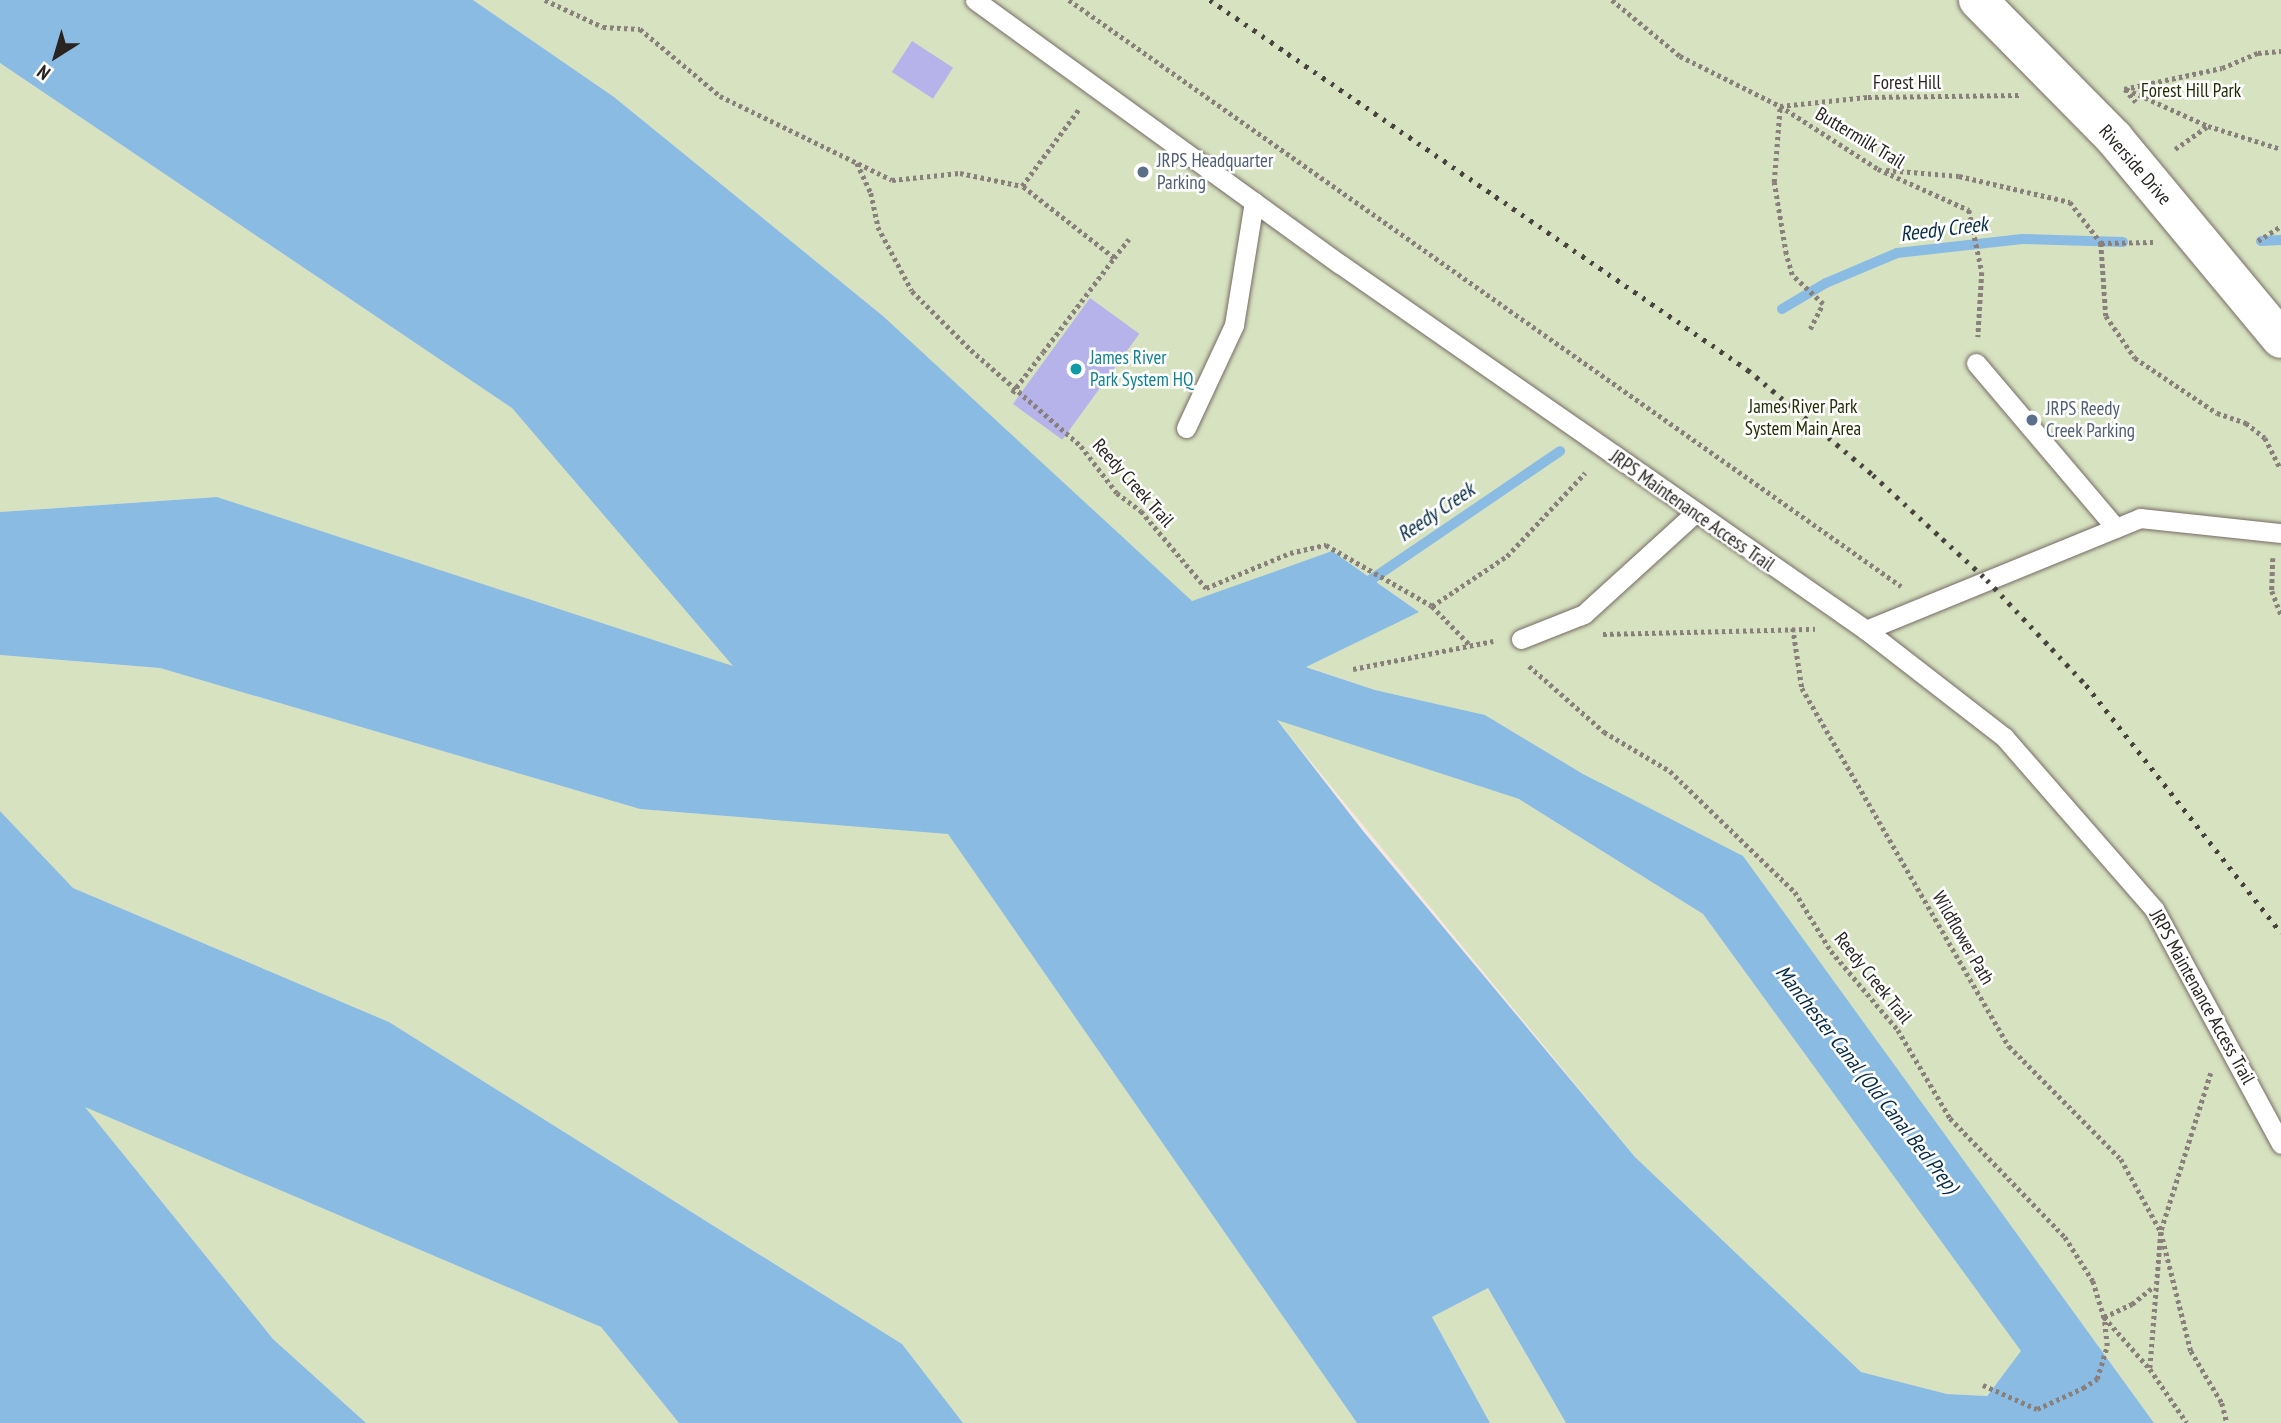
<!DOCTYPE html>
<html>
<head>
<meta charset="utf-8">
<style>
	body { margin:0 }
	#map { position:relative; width:2281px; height:1423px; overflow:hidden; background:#f7e7e1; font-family:"PT Sans Narrow",sans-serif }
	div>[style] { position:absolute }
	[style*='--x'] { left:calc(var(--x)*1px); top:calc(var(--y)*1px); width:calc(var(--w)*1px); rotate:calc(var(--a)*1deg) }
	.green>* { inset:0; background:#d7e3c0 }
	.water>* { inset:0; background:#8abbe3 }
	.stream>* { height:10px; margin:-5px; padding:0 5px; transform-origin:5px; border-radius:5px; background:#8abbe3 }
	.building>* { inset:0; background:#b6b3ea; transform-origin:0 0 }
	.path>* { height:4.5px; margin-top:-2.25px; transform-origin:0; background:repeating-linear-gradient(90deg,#8a807b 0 3.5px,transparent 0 7px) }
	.roads { filter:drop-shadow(0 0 2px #776a65) drop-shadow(0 0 2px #776a65) }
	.lane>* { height:19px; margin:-9.5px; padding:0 9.5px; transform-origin:9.5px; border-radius:9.5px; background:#fff }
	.secondary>* { height:38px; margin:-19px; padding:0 19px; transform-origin:19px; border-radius:19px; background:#fff }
	.rail>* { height:5px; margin-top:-2.5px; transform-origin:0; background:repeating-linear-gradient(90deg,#48423e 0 3.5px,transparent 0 10.5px) }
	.path-bridge>* { height:4.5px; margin-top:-2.25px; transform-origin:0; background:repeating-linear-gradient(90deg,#8a807b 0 3.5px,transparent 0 7px) }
	.dots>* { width:19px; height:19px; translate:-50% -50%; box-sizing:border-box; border:4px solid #fff; border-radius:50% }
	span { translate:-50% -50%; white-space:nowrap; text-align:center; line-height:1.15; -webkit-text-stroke:5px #fff; paint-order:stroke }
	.street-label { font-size:19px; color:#292421 }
	.park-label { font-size:19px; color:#242e03 }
	.service-label { font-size:19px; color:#4e5e75 }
	.left { translate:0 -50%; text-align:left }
	.culture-label { font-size:19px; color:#0d838f }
	.water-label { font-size:21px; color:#052c47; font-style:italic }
	.north { position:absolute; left:21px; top:21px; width:70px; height:70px; -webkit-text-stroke:5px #fff; paint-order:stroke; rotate:217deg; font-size:19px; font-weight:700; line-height:28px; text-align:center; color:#292421 }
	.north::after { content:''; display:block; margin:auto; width:24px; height:32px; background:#292421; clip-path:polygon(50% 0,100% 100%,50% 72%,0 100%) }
</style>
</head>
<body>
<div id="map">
	<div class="green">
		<div style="clip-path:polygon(473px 0,2281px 0,2281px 1423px,2154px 1423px,2040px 1266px,1583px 774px,1485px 715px,1375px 690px,1305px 666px,1418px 611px,1332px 551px,1192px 602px,883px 316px,614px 97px)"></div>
		<div style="clip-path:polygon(0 63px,512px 408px,735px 667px,217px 497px,0 512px)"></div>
		<div style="clip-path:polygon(0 655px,160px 668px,640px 809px,948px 833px,1357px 1423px,963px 1423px,902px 1344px,389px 1022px,73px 888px,0 811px)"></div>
		<div style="clip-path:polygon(1276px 719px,1519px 799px,1703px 914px,2022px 1351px,1986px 1396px,1947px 1394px,1861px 1372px,1635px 1157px)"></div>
		<div style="clip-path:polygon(84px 1106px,601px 1327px,679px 1423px,366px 1423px,273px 1339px)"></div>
		<div style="clip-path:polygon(1488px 1288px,1566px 1423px,1490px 1423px,1432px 1317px)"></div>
	</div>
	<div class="water">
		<div style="clip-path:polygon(evenodd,0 0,473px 0,614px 97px,883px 316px,1192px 601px,1332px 551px,1419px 612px,1306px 667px,1375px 690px,1485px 715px,1583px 774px,1743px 856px,2154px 1423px,1566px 1423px,1488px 1288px,1432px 1317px,1490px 1423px,1357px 1423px,948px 834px,640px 809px,160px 668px,0 655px,0 512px,217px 497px,733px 666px,512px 408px,0 63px,0 0,1277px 720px,1519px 799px,1703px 914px,2021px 1351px,1987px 1396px,1947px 1394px,1861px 1372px,1635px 1157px,1363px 831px,1277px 720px)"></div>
		<div style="clip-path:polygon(0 811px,73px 888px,389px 1022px,902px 1344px,963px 1423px,679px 1423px,601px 1327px,85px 1107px,273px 1339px,366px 1423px,0 1423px)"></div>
	</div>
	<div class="stream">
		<div style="--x:2261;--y:241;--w:20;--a:-3"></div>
		<div style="--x:1782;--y:309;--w:51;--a:-30.6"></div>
		<div style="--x:1826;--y:283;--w:77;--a:-22.9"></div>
		<div style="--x:1897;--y:253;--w:126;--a:-6.4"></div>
		<div style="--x:2022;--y:239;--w:101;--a:1.7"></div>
		<div style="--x:1369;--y:581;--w:231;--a:-34.2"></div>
	</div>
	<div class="building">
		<div style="left:912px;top:41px;width:49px;height:37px;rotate:33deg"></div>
		<div style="left:1090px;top:298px;width:61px;height:131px;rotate:36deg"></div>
	</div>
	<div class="path">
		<div style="--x:545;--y:0;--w:64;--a:25"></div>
		<div style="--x:603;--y:27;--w:37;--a:3"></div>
		<div style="--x:640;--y:29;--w:104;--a:39.9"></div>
		<div style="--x:720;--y:96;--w:191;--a:26"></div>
		<div style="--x:892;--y:180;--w:68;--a:-5.9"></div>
		<div style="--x:960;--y:173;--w:63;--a:11.8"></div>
		<div style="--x:1069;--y:0;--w:1018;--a:35.16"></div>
		<div style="--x:1612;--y:0;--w:88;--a:39.5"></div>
		<div style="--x:1680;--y:56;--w:112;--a:26.6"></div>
		<div style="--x:1780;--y:106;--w:117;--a:32.7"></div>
		<div style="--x:1878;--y:169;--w:100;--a:24.3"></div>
		<div style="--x:1969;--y:210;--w:63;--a:78.2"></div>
		<div style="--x:1982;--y:272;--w:65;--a:93.5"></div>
		<div style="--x:2124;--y:89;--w:100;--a:-12.1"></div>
		<div style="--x:2222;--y:68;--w:39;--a:-23"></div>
		<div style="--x:2258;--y:53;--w:23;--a:-5"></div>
		<div style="--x:2125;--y:89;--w:17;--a:50"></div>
		<div style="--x:2126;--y:89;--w:90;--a:24.3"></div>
		<div style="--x:2208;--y:126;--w:77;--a:17.5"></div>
		<div style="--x:2175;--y:149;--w:39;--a:-35"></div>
		<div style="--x:857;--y:163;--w:33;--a:65"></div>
		<div style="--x:871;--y:193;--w:35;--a:78"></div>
		<div style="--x:878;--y:227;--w:72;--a:62"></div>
		<div style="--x:912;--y:291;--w:83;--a:45"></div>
		<div style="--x:971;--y:350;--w:146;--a:41.1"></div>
		<div style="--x:1081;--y:446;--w:59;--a:52.5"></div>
		<div style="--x:1117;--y:493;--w:30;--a:37"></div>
		<div style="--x:1141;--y:511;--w:101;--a:49.8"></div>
		<div style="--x:1206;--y:588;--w:91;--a:-22.6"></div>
		<div style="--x:1290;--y:553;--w:37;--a:-13"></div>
		<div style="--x:1326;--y:545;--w:122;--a:29.9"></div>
		<div style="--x:1432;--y:606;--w:54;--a:45.7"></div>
		<div style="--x:1886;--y:170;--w:73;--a:4.7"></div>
		<div style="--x:1959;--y:176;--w:114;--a:13.2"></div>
		<div style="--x:2070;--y:202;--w:51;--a:52.9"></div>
		<div style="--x:2101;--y:243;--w:73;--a:86.1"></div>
		<div style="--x:2106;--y:316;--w:51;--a:55.4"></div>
		<div style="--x:2135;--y:358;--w:99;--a:33.9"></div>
		<div style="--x:2217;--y:413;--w:31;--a:19"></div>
		<div style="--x:2246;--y:423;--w:24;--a:38"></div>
		<div style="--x:2265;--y:438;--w:35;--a:63"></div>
		<div style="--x:2258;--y:241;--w:27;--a:-33"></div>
		<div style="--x:2101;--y:243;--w:52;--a:-1.1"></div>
		<div style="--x:1114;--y:258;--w:24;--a:-52"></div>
		<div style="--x:1810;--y:329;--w:28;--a:-63"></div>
		<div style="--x:1823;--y:304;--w:42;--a:-136.9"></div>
		<div style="--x:1792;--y:275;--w:22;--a:-106"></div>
		<div style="--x:1786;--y:254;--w:73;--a:-99.5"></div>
		<div style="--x:1774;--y:182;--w:76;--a:-85.5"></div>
		<div style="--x:1780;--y:106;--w:88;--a:-5.8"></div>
		<div style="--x:1868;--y:97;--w:151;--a:-0.8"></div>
		<div style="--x:1043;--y:352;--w:118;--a:-52.9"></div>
		<div style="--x:1114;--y:258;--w:117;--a:-142"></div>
		<div style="--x:1022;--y:186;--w:96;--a:-53.5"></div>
		<div style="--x:2273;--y:558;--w:33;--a:92"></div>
		<div style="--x:2272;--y:591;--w:26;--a:69"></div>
		<div style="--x:1432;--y:606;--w:90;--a:-33.7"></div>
		<div style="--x:1507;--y:556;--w:114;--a:-46.8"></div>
		<div style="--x:1793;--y:628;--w:61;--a:81.5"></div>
		<div style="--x:1802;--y:688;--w:414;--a:60"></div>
		<div style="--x:2009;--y:1046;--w:159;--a:45.3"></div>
		<div style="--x:2121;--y:1159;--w:83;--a:61.3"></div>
		<div style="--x:2161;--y:1232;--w:136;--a:94.6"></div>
		<div style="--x:1603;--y:634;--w:212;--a:-1.4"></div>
		<div style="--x:1529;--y:666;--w:100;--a:41.3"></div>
		<div style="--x:1604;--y:732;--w:77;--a:30.6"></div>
		<div style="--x:1670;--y:771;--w:174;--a:44.1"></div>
		<div style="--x:1795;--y:892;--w:69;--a:58.6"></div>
		<div style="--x:1831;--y:951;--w:104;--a:49.7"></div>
		<div style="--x:1898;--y:1030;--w:102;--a:59.4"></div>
		<div style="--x:1950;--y:1118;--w:165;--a:46"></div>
		<div style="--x:2065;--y:1237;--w:52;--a:57.5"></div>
		<div style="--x:2093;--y:1281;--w:38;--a:73"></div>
		<div style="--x:2104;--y:1317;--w:69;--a:48.5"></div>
		<div style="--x:2150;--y:1369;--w:65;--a:55.6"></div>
		<div style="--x:1353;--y:669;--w:143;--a:-11.3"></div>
		<div style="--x:2211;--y:1073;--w:167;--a:107.5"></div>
		<div style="--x:2161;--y:1232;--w:123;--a:75.9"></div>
		<div style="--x:2191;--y:1351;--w:61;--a:59.2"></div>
		<div style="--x:2222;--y:1403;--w:21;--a:76"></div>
		<div style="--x:1983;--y:1385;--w:59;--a:24"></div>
		<div style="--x:2037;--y:1409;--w:51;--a:-24.5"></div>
		<div style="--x:2083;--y:1388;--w:17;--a:-33"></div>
		<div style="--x:2097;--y:1379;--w:34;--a:-73"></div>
		<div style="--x:2107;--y:1346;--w:29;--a:-96"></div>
		<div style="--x:2104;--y:1317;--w:31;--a:-25"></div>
		<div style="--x:2132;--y:1304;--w:28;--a:-39"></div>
	</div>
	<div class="roads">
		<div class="lane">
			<div style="--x:975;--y:0;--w:450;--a:35.9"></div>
			<div style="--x:1340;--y:264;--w:641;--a:34.83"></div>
			<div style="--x:1866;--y:630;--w:175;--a:37.8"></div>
			<div style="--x:2004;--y:737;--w:228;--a:48.9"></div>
			<div style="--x:2154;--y:909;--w:267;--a:61.6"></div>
			<div style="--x:1976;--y:363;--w:216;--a:49.7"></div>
			<div style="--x:1186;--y:428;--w:114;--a:-65"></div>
			<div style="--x:1234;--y:325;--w:125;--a:-80.8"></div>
			<div style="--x:1866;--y:630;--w:296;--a:-22.2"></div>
			<div style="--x:2140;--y:518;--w:142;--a:6.1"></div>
			<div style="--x:1521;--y:639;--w:68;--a:-21.6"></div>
			<div style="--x:1584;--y:614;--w:150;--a:-42.3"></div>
		</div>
		<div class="secondary">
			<div style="--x:1978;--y:0;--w:194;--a:45.4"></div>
			<div style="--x:2114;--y:138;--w:261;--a:50.3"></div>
		</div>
	</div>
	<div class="rail">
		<div style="--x:1210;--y:0;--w:653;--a:34.52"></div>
		<div style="--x:1748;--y:370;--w:163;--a:40"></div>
		<div style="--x:1873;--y:475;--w:155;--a:42.6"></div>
		<div style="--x:1987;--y:580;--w:144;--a:46.7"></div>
		<div style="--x:2086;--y:685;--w:315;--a:51.8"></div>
	</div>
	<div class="path-bridge">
		<div style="--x:1012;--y:393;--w:51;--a:-52.9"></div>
	</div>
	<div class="dots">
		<div style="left:1143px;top:172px;background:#5c6f8a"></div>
		<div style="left:1076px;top:369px;background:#0f9aa8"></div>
		<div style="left:2032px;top:420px;background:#5c6f8a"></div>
	</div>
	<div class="street-label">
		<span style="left:1907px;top:83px">Forest Hill</span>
		<span style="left:1860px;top:138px;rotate:31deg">Buttermilk Trail</span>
		<span style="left:2135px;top:165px;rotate:49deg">Riverside Drive</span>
		<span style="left:1133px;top:483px;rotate:48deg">Reedy Creek Trail</span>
		<span style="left:1692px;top:511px;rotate:35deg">JRPS Maintenance Access Trail</span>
		<span style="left:1963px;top:938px;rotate:60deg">Wildflower Path</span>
		<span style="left:1873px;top:978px;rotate:51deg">Reedy Creek Trail</span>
		<span style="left:2202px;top:997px;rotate:61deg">JRPS Maintenance Access Trail</span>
	</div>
	<div class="park-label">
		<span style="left:2191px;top:91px">Forest Hill Park</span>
		<span style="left:1803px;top:418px">James River Park<br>System Main Area</span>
	</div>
	<div class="service-label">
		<span class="left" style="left:1157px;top:172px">JRPS Headquarter<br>Parking</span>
		<span class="left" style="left:2046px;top:420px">JRPS Reedy<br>Creek Parking</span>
	</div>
	<div class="culture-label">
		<span class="left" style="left:1090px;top:369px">James River<br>Park System HQ</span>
	</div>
	<div class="water-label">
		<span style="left:1944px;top:229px;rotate:-7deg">Reedy Creek</span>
		<span style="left:1436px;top:512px;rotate:-34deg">Reedy Creek</span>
		<span style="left:1867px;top:1079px;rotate:52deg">Manchester Canal (Old Canal Bed Prep)</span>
	</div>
	<div class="north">N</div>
</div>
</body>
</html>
